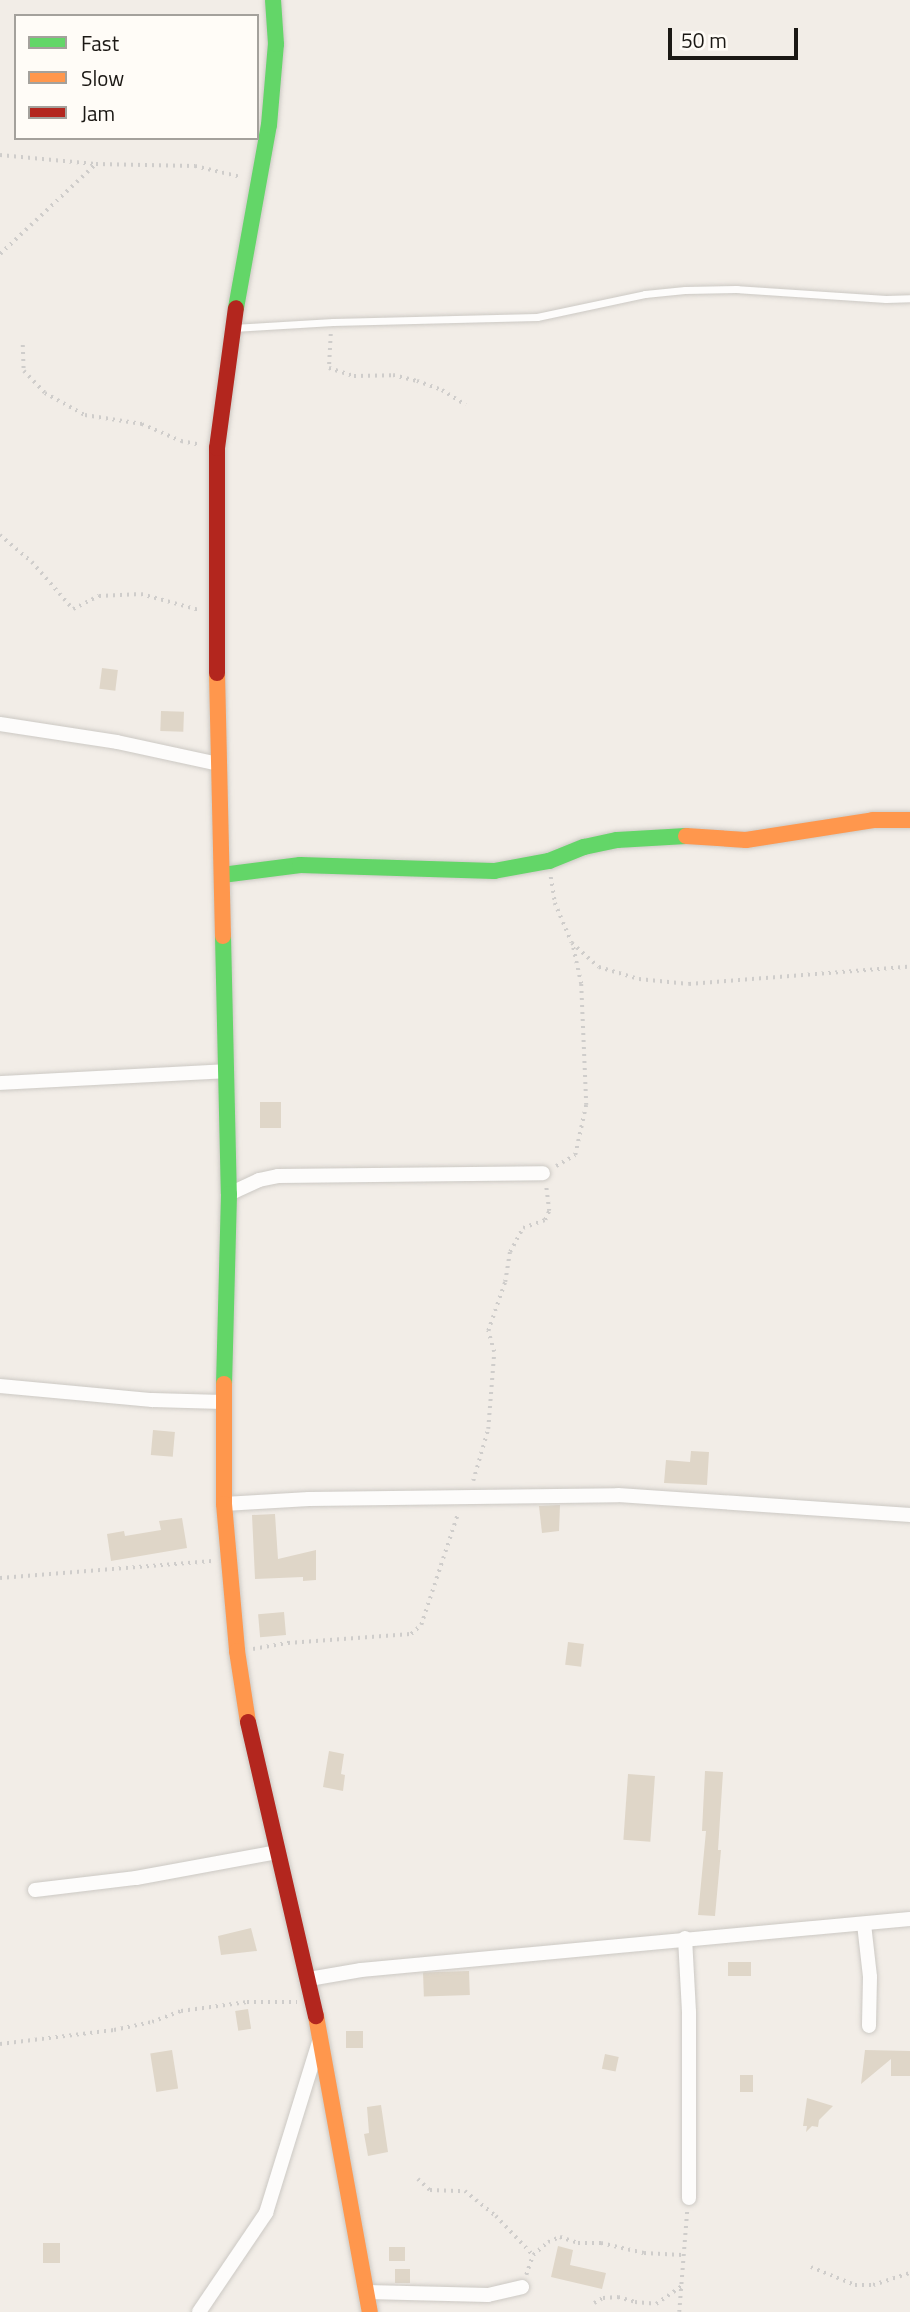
<!DOCTYPE html>
<html>
<head>
<meta charset="utf-8">
<style>
	body { margin:0 }
	#map { position:relative; width:910px; height:2312px; overflow:hidden; background:#f2ede7; font-family:"Titillium Web",sans-serif }
	div>[style] { position:absolute }
	[style*='--x'] { left:calc(var(--x)*1px); top:calc(var(--y)*1px); width:calc(var(--w)*1px); rotate:calc(var(--a)*1deg) }
	.building>* { inset:0; background:#dfd6c8; transform-origin:0 0 }
	.path>* { height:3.5px; margin-top:-1.75px; transform-origin:0; background:repeating-linear-gradient(90deg,#cfcdcb 0 2px,transparent 0 7px) }
	.roads { filter:drop-shadow(0 0 2px #ccc9c4) drop-shadow(0 0 2px #ccc9c4) }
	.lane>* { height:7px; margin:-3.5px; padding:0 3.5px; transform-origin:3.5px; border-radius:3.5px; background:#fdfcfb }
	.street>* { height:14px; margin:-7px; padding:0 7px; transform-origin:7px; border-radius:7px; background:#fdfcfb }
	.fast>* { height:16px; margin:-8px; padding:0 8px; transform-origin:8px; border-radius:8px; background:#63d668 }
	.slow>* { height:16px; margin:-8px; padding:0 8px; transform-origin:8px; border-radius:8px; background:#ff974d }
	.jam>* { height:16px; margin:-8px; padding:0 8px; transform-origin:8px; border-radius:8px; background:#b3261e }
	span { translate:-50% -50%; white-space:nowrap; text-align:center; line-height:1.15; -webkit-text-stroke:5px #fffcf7; paint-order:stroke }
	.legend { position:absolute; left:14px; top:14px; width:245px; height:126px; box-sizing:border-box; background:#fffcf7; border:2px solid #a4a19c; margin:0; padding:9px 12px; list-style:none; font-size:21px; color:#1b1814 }
	.legend li { display:flex; align-items:center; gap:14px; height:35px }
	.legend b { width:35px; border:2px solid #a4a19c }
	.scale { position:absolute; left:668px; top:28px; width:130px; height:32px; box-sizing:border-box; border:4px solid #1b1814; border-top:0; padding-left:9px; font-size:21px; line-height:24px; white-space:nowrap; color:#1b1814; -webkit-text-stroke:5px #fffcf7; paint-order:stroke }
</style>
</head>
<body>
<div id="map">
	<div class="building">
		<div style="left:102px;top:668px;width:16px;height:21px;rotate:7deg"></div>
		<div style="left:161px;top:711px;width:23px;height:20px;rotate:2deg"></div>
		<div style="left:281px;top:1102px;width:26px;height:21px;rotate:90deg"></div>
		<div style="left:153px;top:1430px;width:22px;height:25px;rotate:5deg"></div>
		<div style="clip-path:polygon(691px 1451px,709px 1452px,707px 1485px,664px 1483px,666px 1460px,690px 1462px)"></div>
		<div style="clip-path:polygon(560px 1505px,559px 1531px,542px 1533px,539px 1506px)"></div>
		<div style="clip-path:polygon(275px 1514px,278px 1559px,316px 1550px,316px 1580px,303px 1581px,303px 1577px,255px 1579px,252px 1515px)"></div>
		<div style="clip-path:polygon(182px 1518px,187px 1548px,111px 1561px,107px 1534px,124px 1531px,125px 1536px,161px 1530px,159px 1521px)"></div>
		<div style="left:284px;top:1612px;width:23px;height:26px;rotate:85deg"></div>
		<div style="left:568px;top:1642px;width:16px;height:23px;rotate:7deg"></div>
		<div style="clip-path:polygon(329px 1751px,344px 1754px,341px 1774px,345px 1775px,343px 1791px,323px 1787px)"></div>
		<div style="clip-path:polygon(705px 1771px,723px 1772px,718px 1850px,721px 1850px,715px 1916px,698px 1915px,706px 1831px,702px 1831px)"></div>
		<div style="left:628px;top:1774px;width:27px;height:66px;rotate:4deg"></div>
		<div style="clip-path:polygon(251px 1928px,257px 1951px,221px 1955px,218px 1936px)"></div>
		<div style="left:728px;top:1962px;width:23px;height:14px"></div>
		<div style="left:469px;top:1971px;width:24px;height:46px;rotate:88deg"></div>
		<div style="left:248px;top:2009px;width:20px;height:13px;rotate:81deg"></div>
		<div style="left:346px;top:2031px;width:17px;height:17px"></div>
		<div style="left:172px;top:2050px;width:39px;height:22px;rotate:81deg"></div>
		<div style="clip-path:polygon(865px 2050px,910px 2051px,910px 2076px,891px 2076px,891px 2059px,861px 2084px)"></div>
		<div style="left:605px;top:2054px;width:14px;height:15px;rotate:12deg"></div>
		<div style="left:740px;top:2075px;width:13px;height:17px"></div>
		<div style="clip-path:polygon(807px 2098px,833px 2106px,819px 2120px,818px 2127px,812px 2126px,806px 2132px,807px 2126px,803px 2126px)"></div>
		<div style="clip-path:polygon(381px 2105px,388px 2152px,368px 2156px,364px 2134px,369px 2133px,367px 2107px)"></div>
		<div style="left:43px;top:2243px;width:17px;height:20px"></div>
		<div style="clip-path:polygon(558px 2246px,573px 2250px,570px 2265px,606px 2273px,602px 2289px,551px 2277px)"></div>
		<div style="left:389px;top:2247px;width:16px;height:14px"></div>
		<div style="left:395px;top:2269px;width:15px;height:14px"></div>
	</div>
	<div class="path">
		<div style="--x:0;--y:155;--w:96;--a:5.4"></div>
		<div style="--x:96;--y:164;--w:99;--a:1.2"></div>
		<div style="--x:195;--y:166;--w:47;--a:13.4"></div>
		<div style="--x:0;--y:254;--w:132;--a:-43.2"></div>
		<div style="--x:331;--y:334;--w:34;--a:93"></div>
		<div style="--x:329;--y:368;--w:26;--a:18"></div>
		<div style="--x:354;--y:376;--w:39;--a:-1"></div>
		<div style="--x:393;--y:375;--w:25;--a:14"></div>
		<div style="--x:417;--y:381;--w:27;--a:20"></div>
		<div style="--x:442;--y:390;--w:28;--a:32"></div>
		<div style="--x:23;--y:345;--w:26;--a:88"></div>
		<div style="--x:24;--y:371;--w:30;--a:46"></div>
		<div style="--x:45;--y:393;--w:46;--a:28.8"></div>
		<div style="--x:85;--y:415;--w:58;--a:9"></div>
		<div style="--x:142;--y:424;--w:43;--a:23.6"></div>
		<div style="--x:181;--y:441;--w:20;--a:11"></div>
		<div style="--x:0;--y:535;--w:42;--a:40.2"></div>
		<div style="--x:32;--y:562;--w:62;--a:48.9"></div>
		<div style="--x:73;--y:609;--w:29;--a:-27"></div>
		<div style="--x:99;--y:596;--w:42;--a:-2.7"></div>
		<div style="--x:141;--y:594;--w:60;--a:15.4"></div>
		<div style="--x:551;--y:877;--w:26;--a:81"></div>
		<div style="--x:555;--y:903;--w:43;--a:67"></div>
		<div style="--x:572;--y:943;--w:36;--a:42"></div>
		<div style="--x:599;--y:967;--w:42;--a:16.7"></div>
		<div style="--x:639;--y:979;--w:50;--a:5.7"></div>
		<div style="--x:689;--y:984;--w:219;--a:-4.5"></div>
		<div style="--x:556;--y:1166;--w:22;--a:-30"></div>
		<div style="--x:575;--y:1155;--w:51;--a:-77.6"></div>
		<div style="--x:586;--y:1105;--w:121;--a:-92.4"></div>
		<div style="--x:581;--y:984;--w:42;--a:-102.4"></div>
		<div style="--x:473;--y:1481;--w:54;--a:-73.9"></div>
		<div style="--x:488;--y:1429;--w:77;--a:-85.5"></div>
		<div style="--x:494;--y:1352;--w:22;--a:-106"></div>
		<div style="--x:488;--y:1331;--w:52;--a:-70.9"></div>
		<div style="--x:505;--y:1282;--w:30;--a:-81"></div>
		<div style="--x:510;--y:1252;--w:27;--a:-62"></div>
		<div style="--x:523;--y:1228;--w:23;--a:-20"></div>
		<div style="--x:545;--y:1220;--w:10;--a:-66"></div>
		<div style="--x:549;--y:1211;--w:24;--a:-97"></div>
		<div style="--x:0;--y:1578;--w:213;--a:-4.6"></div>
		<div style="--x:253;--y:1649;--w:36;--a:-10"></div>
		<div style="--x:288;--y:1643;--w:123;--a:-4.2"></div>
		<div style="--x:411;--y:1634;--w:13;--a:-42"></div>
		<div style="--x:421;--y:1625;--w:118;--a:-71.7"></div>
		<div style="--x:0;--y:2044;--w:115;--a:-7"></div>
		<div style="--x:114;--y:2030;--w:39;--a:-12"></div>
		<div style="--x:152;--y:2022;--w:31;--a:-21"></div>
		<div style="--x:181;--y:2011;--w:67;--a:-7.8"></div>
		<div style="--x:247;--y:2002;--w:50;--a:0"></div>
		<div style="--x:418;--y:2179;--w:16;--a:43"></div>
		<div style="--x:430;--y:2190;--w:35;--a:2"></div>
		<div style="--x:465;--y:2191;--w:40;--a:39"></div>
		<div style="--x:496;--y:2216;--w:54;--a:46.5"></div>
		<div style="--x:811;--y:2267;--w:48;--a:22.2"></div>
		<div style="--x:855;--y:2285;--w:18;--a:0"></div>
		<div style="--x:873;--y:2285;--w:39;--a:-18"></div>
		<div style="--x:526;--y:2275;--w:21;--a:-71"></div>
		<div style="--x:533;--y:2255;--w:20;--a:-41"></div>
		<div style="--x:548;--y:2242;--w:13;--a:-23"></div>
		<div style="--x:560;--y:2237;--w:19;--a:18"></div>
		<div style="--x:578;--y:2243;--w:23;--a:0"></div>
		<div style="--x:601;--y:2243;--w:44;--a:13.1"></div>
		<div style="--x:644;--y:2253;--w:38;--a:3"></div>
		<div style="--x:594;--y:2303;--w:10;--a:-29"></div>
		<div style="--x:603;--y:2298;--w:15;--a:-4"></div>
		<div style="--x:618;--y:2297;--w:18;--a:16"></div>
		<div style="--x:635;--y:2302;--w:21;--a:5"></div>
		<div style="--x:656;--y:2304;--w:32;--a:-35"></div>
		<div style="--x:679;--y:2312;--w:102;--a:-85.5"></div>
	</div>
	<div class="roads">
		<div class="lane">
			<div style="--x:233;--y:328;--w:100;--a:-3.4"></div>
			<div style="--x:333;--y:322;--w:204;--a:-1.4"></div>
			<div style="--x:537;--y:317;--w:110;--a:-12"></div>
			<div style="--x:645;--y:294;--w:40;--a:-5.7"></div>
			<div style="--x:685;--y:290;--w:51;--a:-1.1"></div>
			<div style="--x:736;--y:289;--w:150;--a:3.8"></div>
			<div style="--x:886;--y:299;--w:24;--a:-2"></div>
		</div>
		<div class="street">
			<div style="--x:0;--y:724;--w:118;--a:8.7"></div>
			<div style="--x:117;--y:742;--w:104;--a:12.2"></div>
			<div style="--x:0;--y:1083;--w:227;--a:-3"></div>
			<div style="--x:229;--y:1194;--w:33;--a:-25"></div>
			<div style="--x:259;--y:1180;--w:19;--a:-12"></div>
			<div style="--x:278;--y:1176;--w:265;--a:-0.6"></div>
			<div style="--x:0;--y:1386;--w:153;--a:5.3"></div>
			<div style="--x:152;--y:1400;--w:71;--a:1.6"></div>
			<div style="--x:224;--y:1504;--w:85;--a:-3.4"></div>
			<div style="--x:309;--y:1499;--w:309;--a:-0.7"></div>
			<div style="--x:618;--y:1495;--w:293;--a:3.9"></div>
			<div style="--x:35;--y:1890;--w:102;--a:-6.8"></div>
			<div style="--x:136;--y:1878;--w:143;--a:-10.4"></div>
			<div style="--x:864;--y:1924;--w:53;--a:83.5"></div>
			<div style="--x:870;--y:1977;--w:49;--a:91.2"></div>
			<div style="--x:685;--y:1938;--w:74;--a:86.9"></div>
			<div style="--x:689;--y:2012;--w:186;--a:90"></div>
			<div style="--x:309;--y:1979;--w:53;--a:-9.8"></div>
			<div style="--x:361;--y:1970;--w:551;--a:-5.31"></div>
			<div style="--x:367;--y:2292;--w:121;--a:1.4"></div>
			<div style="--x:488;--y:2295;--w:35;--a:-13"></div>
			<div style="--x:199;--y:2312;--w:120;--a:-55.9"></div>
			<div style="--x:266;--y:2213;--w:179;--a:-72.8"></div>
		</div>
		<div class="fast">
			<div style="--x:236;--y:308;--w:186;--a:-79.8"></div>
			<div style="--x:269;--y:125;--w:81;--a:-85.1"></div>
			<div style="--x:276;--y:44;--w:44;--a:-93.9"></div>
			<div style="--x:222;--y:875;--w:79;--a:-7.3"></div>
			<div style="--x:300;--y:865;--w:194;--a:1.8"></div>
			<div style="--x:494;--y:871;--w:56;--a:-10.3"></div>
			<div style="--x:549;--y:861;--w:38;--a:-22"></div>
			<div style="--x:584;--y:847;--w:34;--a:-12"></div>
			<div style="--x:617;--y:840;--w:69;--a:-3.3"></div>
			<div style="--x:223;--y:936;--w:258;--a:88.7"></div>
			<div style="--x:229;--y:1194;--w:190;--a:91.5"></div>
		</div>
		<div class="slow">
			<div style="--x:217;--y:673;--w:263;--a:88.7"></div>
			<div style="--x:686;--y:836;--w:60;--a:3.8"></div>
			<div style="--x:746;--y:840;--w:129;--a:-8.9"></div>
			<div style="--x:873;--y:820;--w:37;--a:0"></div>
			<div style="--x:224;--y:1384;--w:120;--a:90"></div>
			<div style="--x:224;--y:1504;--w:148;--a:84.9"></div>
			<div style="--x:237;--y:1651;--w:72;--a:81.2"></div>
			<div style="--x:316;--y:2016;--w:301;--a:79.7"></div>
		</div>
		<div class="jam">
			<div style="--x:217;--y:673;--w:225;--a:-90"></div>
			<div style="--x:217;--y:448;--w:141;--a:-82.3"></div>
			<div style="--x:248;--y:1722;--w:302;--a:77"></div>
		</div>
	</div>
	<ul class="legend">
	<li><b style="height:9px;background:#63d668"></b>Fast</li>
	<li><b style="height:9px;background:#ff974d"></b>Slow</li>
	<li><b style="height:9px;background:#b3261e"></b>Jam</li>
	</ul>
	<div class="scale">50 m</div>
</div>
</body>
</html>
